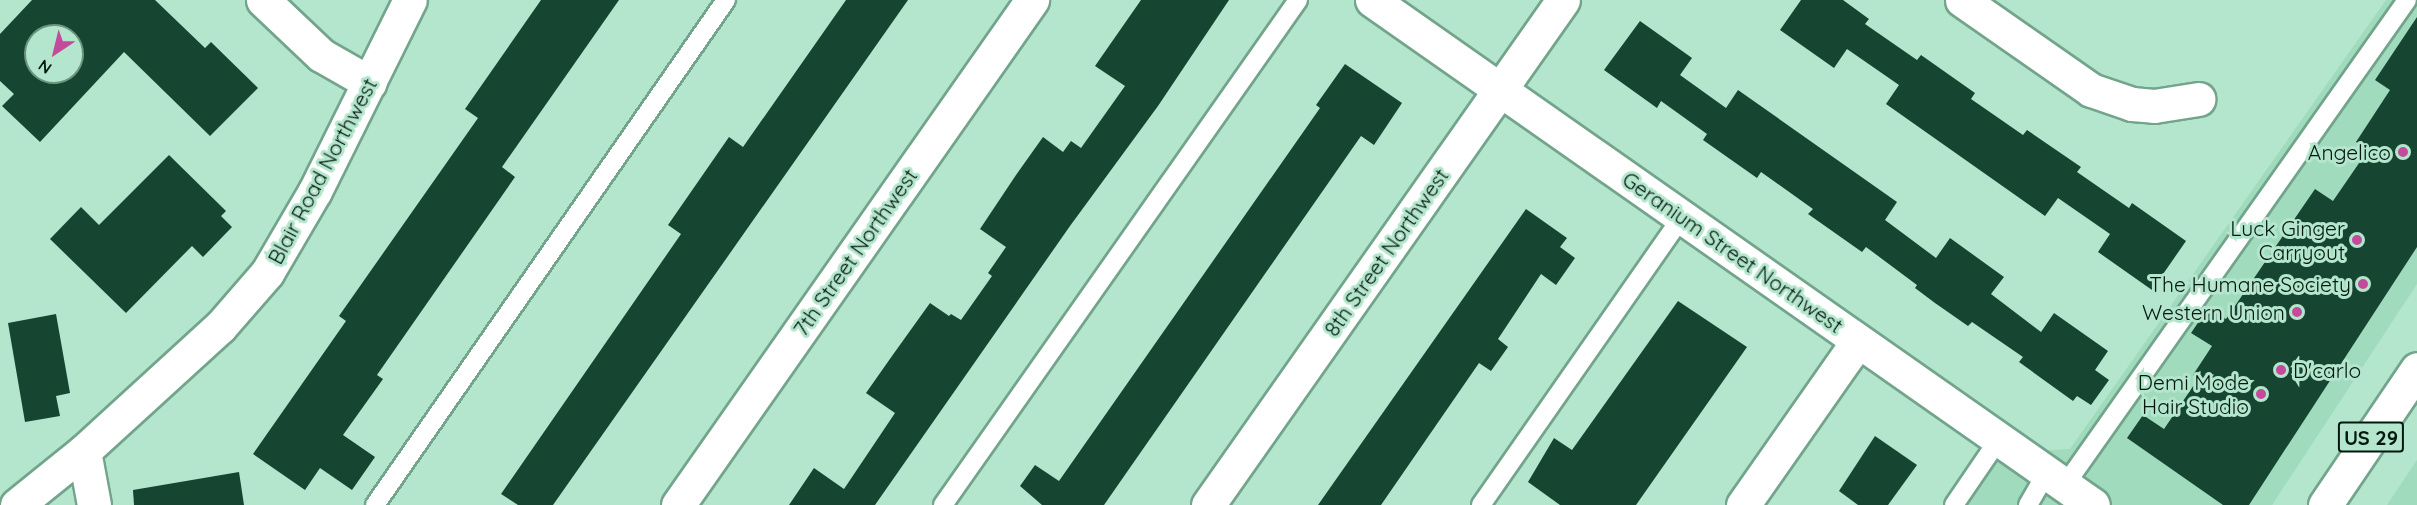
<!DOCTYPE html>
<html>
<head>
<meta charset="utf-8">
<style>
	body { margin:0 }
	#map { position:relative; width:2417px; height:505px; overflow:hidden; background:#b3e6cc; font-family:Quicksand,sans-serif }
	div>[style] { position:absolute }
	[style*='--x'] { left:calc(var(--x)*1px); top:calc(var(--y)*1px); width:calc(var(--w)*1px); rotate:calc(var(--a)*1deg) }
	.built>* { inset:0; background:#a0dbbd }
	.building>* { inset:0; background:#164532 }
	.roads { filter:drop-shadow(2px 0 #73a48c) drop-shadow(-2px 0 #73a48c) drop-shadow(0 2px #73a48c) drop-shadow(0 -2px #73a48c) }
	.lane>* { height:18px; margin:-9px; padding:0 9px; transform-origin:9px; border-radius:9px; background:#fff }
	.street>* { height:33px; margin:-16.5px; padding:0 16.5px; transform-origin:16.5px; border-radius:16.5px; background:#fff }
	.secondary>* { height:33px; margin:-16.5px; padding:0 16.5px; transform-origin:16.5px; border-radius:16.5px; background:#fff }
	.highway>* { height:33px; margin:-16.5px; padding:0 16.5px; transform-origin:16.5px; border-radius:16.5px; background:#fff }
	.dots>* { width:16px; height:16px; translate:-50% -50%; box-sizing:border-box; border:3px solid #b3e6cc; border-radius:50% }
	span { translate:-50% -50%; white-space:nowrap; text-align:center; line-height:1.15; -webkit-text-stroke:6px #b3e6cc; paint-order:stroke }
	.shield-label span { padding:2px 4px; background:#b3e6cc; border:2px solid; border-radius:4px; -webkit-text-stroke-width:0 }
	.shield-label { font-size:20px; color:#05180f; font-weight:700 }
	.poi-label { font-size:21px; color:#05180f }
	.right { translate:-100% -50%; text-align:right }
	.left { translate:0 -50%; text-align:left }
	.street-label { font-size:21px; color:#05180f }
	.north { position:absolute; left:24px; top:24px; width:60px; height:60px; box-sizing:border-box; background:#b3e6cc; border:2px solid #6d9480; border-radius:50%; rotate:215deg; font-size:16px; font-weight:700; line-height:24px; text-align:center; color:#05180f }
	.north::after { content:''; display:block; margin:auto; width:21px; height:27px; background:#c44a9c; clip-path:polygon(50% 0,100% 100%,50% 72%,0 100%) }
</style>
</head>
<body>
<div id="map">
	<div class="built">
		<i style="clip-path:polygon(2386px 0,2417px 0,2417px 284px,2272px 505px,1943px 505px,1976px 454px,2070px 449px)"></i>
		<i style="clip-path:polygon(2417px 460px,2417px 505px,2387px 505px)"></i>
	</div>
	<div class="building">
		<i style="clip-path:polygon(evenodd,32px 0,155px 0,205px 48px,211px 42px,258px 88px,210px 136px,124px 52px,40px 142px,2px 106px,14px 94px,0 81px,0 34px,32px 0,36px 36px,72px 36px,72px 72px,36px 72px,36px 36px)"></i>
		<i style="clip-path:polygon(541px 0,619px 0,502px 167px,515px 177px,377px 375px,383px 379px,343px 435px,375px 457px,352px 490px,320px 468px,305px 490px,253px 454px,346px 321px,339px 316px,478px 118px,465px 109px)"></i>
		<i style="clip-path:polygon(846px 0,908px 0,553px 505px,518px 505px,501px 494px,681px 234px,668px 225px,729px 137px,743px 147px)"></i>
		<i style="clip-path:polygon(1141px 0,1229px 0,1158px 106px,1070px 226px,875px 505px,789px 505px,814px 468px,844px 489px,895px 413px,866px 393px,892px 356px,930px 303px,949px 316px,951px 314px,961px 320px,992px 276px,988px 273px,1006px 247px,980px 229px,1016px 175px,1043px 137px,1063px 152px,1071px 141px,1081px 148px,1125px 86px,1095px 66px)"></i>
		<i style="clip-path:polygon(1801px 0,1843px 0,1869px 19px,1865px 24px,1917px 60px,1921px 55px,1975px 93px,1971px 99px,2023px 135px,2027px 130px,2081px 167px,2077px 172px,2129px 208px,2132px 203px,2186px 241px,2152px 290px,2098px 252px,2110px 234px,2058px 198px,2045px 216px,1886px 104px,1899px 85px,1847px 49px,1834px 68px,1780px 30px)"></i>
		<i style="clip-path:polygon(2417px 17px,2417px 247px,2249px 505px,2223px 505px,2127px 438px,2143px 415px,2164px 429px,2198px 379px,2193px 375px,2212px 346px,2191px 333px,2208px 308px,2226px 319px,2315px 189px,2333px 201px,2368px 150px,2356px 142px,2390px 90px,2375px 80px)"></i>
		<i style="clip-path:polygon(1640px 21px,1692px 58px,1680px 75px,1726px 108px,1738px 90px,1897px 202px,1885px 220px,1936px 258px,1950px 238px,2004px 277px,1991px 294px,2041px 332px,2054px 313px,2108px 351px,2095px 370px,2109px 380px,2091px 405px,2077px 396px,2073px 401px,2019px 362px,2023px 357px,1972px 322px,1968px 326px,1935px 303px,1915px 288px,1917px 285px,1866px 247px,1862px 252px,1808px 214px,1813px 209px,1761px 172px,1757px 178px,1703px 140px,1707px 134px,1661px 101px,1657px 108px,1604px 70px)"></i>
		<i style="clip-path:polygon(1345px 64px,1402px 103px,1374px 145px,1361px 136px,1104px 505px,1042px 505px,1020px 486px,1035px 465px,1059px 481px,1320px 108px,1316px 105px)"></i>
		<i style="clip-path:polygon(169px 155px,226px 211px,221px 216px,232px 227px,203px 257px,192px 246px,126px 313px,50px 239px,81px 207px,99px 225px)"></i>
		<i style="clip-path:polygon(1526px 209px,1567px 238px,1560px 247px,1575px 258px,1556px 285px,1541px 274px,1498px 339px,1508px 347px,1491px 371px,1479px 363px,1381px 505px,1318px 505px)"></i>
		<i style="clip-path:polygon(1678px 301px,1747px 347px,1636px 505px,1560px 505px,1528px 482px,1554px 438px,1572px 450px)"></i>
		<i style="clip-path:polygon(56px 314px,70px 393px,56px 396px,60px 416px,25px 422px,8px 323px)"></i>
		<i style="clip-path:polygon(1875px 436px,1917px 465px,1888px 505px,1858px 505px,1839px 491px)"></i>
		<i style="clip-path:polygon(239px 472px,244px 505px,134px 505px,133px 490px)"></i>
	</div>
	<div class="roads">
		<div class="lane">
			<i style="--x:2065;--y:485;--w:593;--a:-54.81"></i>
			<i style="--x:375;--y:505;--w:615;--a:-55.2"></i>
			<i style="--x:943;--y:505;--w:617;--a:-54.89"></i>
			<i style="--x:1481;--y:505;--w:351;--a:-55.1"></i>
			<i style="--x:1954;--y:505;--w:80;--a:-55.7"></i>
			<i style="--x:2028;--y:505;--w:38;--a:-60"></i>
		</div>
		<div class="street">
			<i style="--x:263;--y:0;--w:80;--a:43.5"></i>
			<i style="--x:321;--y:55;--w:56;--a:29.7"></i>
			<i style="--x:1962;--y:0;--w:157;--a:34.9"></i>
			<i style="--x:2091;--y:90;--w:43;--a:18.9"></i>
			<i style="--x:2132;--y:104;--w:22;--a:5"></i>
			<i style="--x:2154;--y:106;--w:45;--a:-9"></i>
			<i style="--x:678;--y:505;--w:617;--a:-54.97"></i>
			<i style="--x:1208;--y:505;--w:617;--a:-54.89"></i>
			<i style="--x:1743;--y:505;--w:200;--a:-55"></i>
		</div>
		<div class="secondary">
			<i style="--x:1372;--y:0;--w:880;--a:35.01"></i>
			<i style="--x:84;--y:451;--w:55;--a:79.5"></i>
			<i style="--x:17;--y:505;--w:86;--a:-38.9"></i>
			<i style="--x:84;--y:451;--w:184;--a:-42.4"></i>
			<i style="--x:220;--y:327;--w:72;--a:-49"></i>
			<i style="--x:267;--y:273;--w:95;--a:-59.7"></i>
			<i style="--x:315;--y:191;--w:213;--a:-63.6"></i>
		</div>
		<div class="highway">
			<i style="--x:2325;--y:505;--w:164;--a:-55.9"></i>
		</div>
	</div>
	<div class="dots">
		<i style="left:2403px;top:152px;background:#c44a9c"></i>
		<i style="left:2357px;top:240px;background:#c44a9c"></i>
		<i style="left:2363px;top:284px;background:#c44a9c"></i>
		<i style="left:2297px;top:312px;background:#c44a9c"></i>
		<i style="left:2281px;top:370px;background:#c44a9c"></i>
		<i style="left:2261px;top:394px;background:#c44a9c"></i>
	</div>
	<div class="shield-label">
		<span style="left:2371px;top:437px">US 29</span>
	</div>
	<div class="poi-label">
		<span class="right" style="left:2391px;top:152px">Angelico</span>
		<span class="right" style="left:2345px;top:240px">Luck Ginger<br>Carryout</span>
		<span class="right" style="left:2351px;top:284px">The Humane Society</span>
		<span class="right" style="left:2285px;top:312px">Western Union</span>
		<span class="left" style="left:2293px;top:370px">D'carlo</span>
		<span class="right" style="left:2249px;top:394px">Demi Mode<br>Hair Studio</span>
	</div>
	<div class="street-label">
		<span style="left:322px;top:171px;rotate:-62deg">Blair Road Northwest</span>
		<span style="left:855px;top:252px;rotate:-55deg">7th Street Northwest</span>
		<span style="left:1386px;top:252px;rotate:-55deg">8th Street Northwest</span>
		<span style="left:1733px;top:252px;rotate:35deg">Geranium Street Northwest</span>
	</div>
	<div class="north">N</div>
</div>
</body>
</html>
